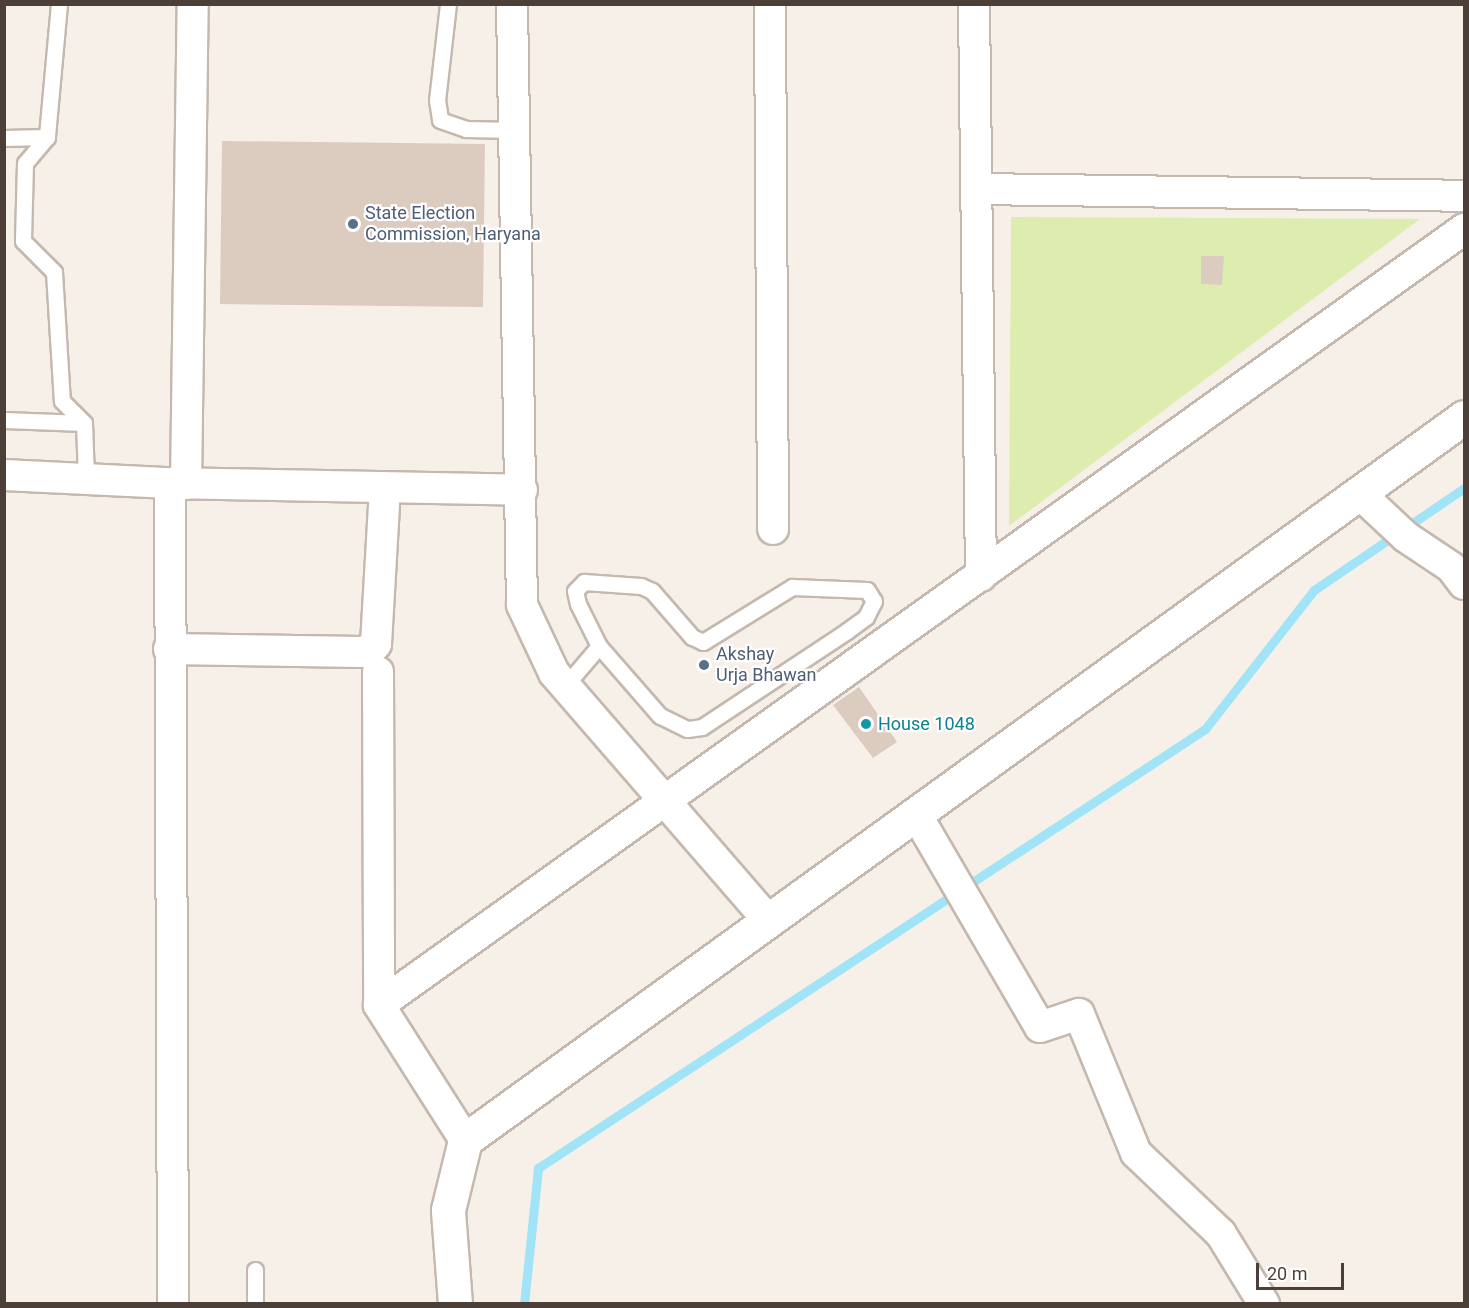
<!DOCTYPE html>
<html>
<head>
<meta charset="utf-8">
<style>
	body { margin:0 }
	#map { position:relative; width:1469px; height:1308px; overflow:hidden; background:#f6f0e9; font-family:Roboto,sans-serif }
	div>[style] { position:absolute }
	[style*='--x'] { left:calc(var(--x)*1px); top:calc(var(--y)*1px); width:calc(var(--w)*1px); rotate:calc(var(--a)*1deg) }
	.green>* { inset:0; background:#ddedaf }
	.stream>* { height:9px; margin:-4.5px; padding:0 4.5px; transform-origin:4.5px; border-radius:4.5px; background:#a1e4f7 }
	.building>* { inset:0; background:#dcccc0 }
	.roads { filter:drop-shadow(2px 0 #c5b8ae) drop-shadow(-2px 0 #c5b8ae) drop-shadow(0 2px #c5b8ae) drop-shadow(0 -2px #c5b8ae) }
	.service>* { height:15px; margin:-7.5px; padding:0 7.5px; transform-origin:7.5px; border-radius:7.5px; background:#fff }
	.minor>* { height:30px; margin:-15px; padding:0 15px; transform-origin:15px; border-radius:15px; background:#fff }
	.tertiary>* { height:33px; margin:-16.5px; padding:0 16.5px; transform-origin:16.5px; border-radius:16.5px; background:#fff }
	.dots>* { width:16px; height:16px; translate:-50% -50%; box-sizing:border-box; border:3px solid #fff; border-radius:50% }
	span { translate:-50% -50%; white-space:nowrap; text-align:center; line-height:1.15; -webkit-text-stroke:4.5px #fff; paint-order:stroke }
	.service-label { font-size:18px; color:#4e5e75 }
	.left { translate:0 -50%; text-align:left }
	.culture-label { font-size:18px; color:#0d838f }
	.frame { position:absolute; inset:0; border:6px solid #4b3f37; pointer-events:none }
	.scale { position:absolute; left:1256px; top:1263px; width:88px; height:27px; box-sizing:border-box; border:3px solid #4b3f37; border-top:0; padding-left:8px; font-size:18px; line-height:21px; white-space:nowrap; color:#4b3f37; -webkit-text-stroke:4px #fff; paint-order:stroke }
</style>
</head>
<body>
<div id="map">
	<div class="green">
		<i style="clip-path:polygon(1011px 217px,1420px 219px,1009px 526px)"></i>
	</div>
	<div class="stream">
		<i style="--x:524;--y:1304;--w:137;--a:-84.1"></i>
		<i style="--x:538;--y:1168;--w:799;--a:-33.35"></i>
		<i style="--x:1205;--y:729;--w:177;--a:-51.9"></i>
		<i style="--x:1314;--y:590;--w:181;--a:-34.2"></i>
	</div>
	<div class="building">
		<i style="clip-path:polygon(222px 141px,485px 144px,483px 307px,220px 304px)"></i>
		<i style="clip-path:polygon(1201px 256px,1224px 256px,1222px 285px,1201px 284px)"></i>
		<i style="clip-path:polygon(859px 687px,897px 742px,873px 758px,833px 705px)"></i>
	</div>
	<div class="roads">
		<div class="service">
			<i style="--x:59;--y:4;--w:134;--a:95.2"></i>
			<i style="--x:47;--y:137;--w:34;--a:130"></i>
			<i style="--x:25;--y:163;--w:78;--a:91.5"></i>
			<i style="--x:23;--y:241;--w:44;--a:45"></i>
			<i style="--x:54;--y:272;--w:129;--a:86.5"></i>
			<i style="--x:62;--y:401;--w:31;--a:45"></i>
			<i style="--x:84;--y:423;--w:54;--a:87.9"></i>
			<i style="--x:448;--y:4;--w:97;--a:96.5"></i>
			<i style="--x:437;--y:100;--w:20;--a:81"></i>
			<i style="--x:440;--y:120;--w:28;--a:19"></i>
			<i style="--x:466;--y:129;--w:48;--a:1.2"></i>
			<i style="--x:4;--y:138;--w:43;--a:-1.3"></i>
			<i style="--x:4;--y:420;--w:80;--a:2.1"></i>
			<i style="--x:584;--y:582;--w:57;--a:4"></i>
			<i style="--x:641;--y:586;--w:12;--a:24"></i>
			<i style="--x:652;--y:591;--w:61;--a:49"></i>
			<i style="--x:692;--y:637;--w:12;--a:24"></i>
			<i style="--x:703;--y:642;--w:105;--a:-31.7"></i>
			<i style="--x:792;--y:587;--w:75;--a:2.3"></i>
			<i style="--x:867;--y:590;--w:13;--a:58"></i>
			<i style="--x:874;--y:601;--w:18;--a:117"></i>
			<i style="--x:866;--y:617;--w:24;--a:144"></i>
			<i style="--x:847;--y:631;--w:174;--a:146.5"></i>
			<i style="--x:702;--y:727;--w:15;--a:172"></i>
			<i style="--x:687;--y:729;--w:30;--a:-154"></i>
			<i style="--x:660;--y:716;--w:93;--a:-131.1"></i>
			<i style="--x:599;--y:646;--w:47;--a:-116.6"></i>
			<i style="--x:578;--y:604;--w:13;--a:-103"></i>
			<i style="--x:575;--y:591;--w:13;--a:-45"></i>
			<i style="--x:565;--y:686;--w:52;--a:-49.6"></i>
			<i style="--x:255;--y:1270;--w:34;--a:90"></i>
		</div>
		<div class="minor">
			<i style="--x:512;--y:4;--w:601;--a:89.05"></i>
			<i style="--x:522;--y:605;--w:75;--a:64.8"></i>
			<i style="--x:554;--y:673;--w:328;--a:49.1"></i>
			<i style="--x:770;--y:4;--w:525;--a:89.67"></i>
			<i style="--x:974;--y:4;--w:572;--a:89.3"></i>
			<i style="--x:976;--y:189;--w:488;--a:0.8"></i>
			<i style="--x:4;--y:475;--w:166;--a:2.8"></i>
			<i style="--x:186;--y:484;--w:480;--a:-89.2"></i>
			<i style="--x:1359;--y:493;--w:64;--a:43.1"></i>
			<i style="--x:1406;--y:537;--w:54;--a:33.7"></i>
			<i style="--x:1451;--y:567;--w:21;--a:53"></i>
			<i style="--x:169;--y:649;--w:192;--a:0.9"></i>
			<i style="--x:361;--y:652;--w:10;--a:-17"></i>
			<i style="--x:371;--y:649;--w:7;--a:-45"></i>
			<i style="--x:376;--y:644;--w:156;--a:-86.7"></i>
			<i style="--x:378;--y:672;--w:333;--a:89.8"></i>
			<i style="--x:916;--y:814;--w:246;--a:59.8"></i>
			<i style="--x:1040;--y:1027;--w:41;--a:-18.4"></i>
			<i style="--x:1079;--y:1014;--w:150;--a:67.7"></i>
			<i style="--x:1136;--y:1153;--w:117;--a:43.6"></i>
			<i style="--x:1221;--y:1234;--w:82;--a:58.4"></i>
			<i style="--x:465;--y:1140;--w:160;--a:-122.5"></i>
			<i style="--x:379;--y:1005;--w:1334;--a:-35.57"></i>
			<i style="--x:173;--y:1304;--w:821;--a:-90.21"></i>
			<i style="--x:170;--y:483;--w:352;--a:1.1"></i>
		</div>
		<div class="tertiary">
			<i style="--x:455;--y:1304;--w:94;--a:-94.3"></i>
			<i style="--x:448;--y:1210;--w:72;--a:-76.3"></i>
			<i style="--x:465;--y:1140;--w:1233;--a:-35.89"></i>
		</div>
	</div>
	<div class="dots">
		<i style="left:353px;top:224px;background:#5c6f8a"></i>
		<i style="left:704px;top:665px;background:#5c6f8a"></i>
		<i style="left:866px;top:724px;background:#0f9aa8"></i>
	</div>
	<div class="service-label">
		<span class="left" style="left:365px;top:224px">State Election<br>Commission, Haryana</span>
		<span class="left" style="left:716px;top:665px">Akshay<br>Urja Bhawan</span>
	</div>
	<div class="culture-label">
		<span class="left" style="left:878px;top:724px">House 1048</span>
	</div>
	<div class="frame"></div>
	<div class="scale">20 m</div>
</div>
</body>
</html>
